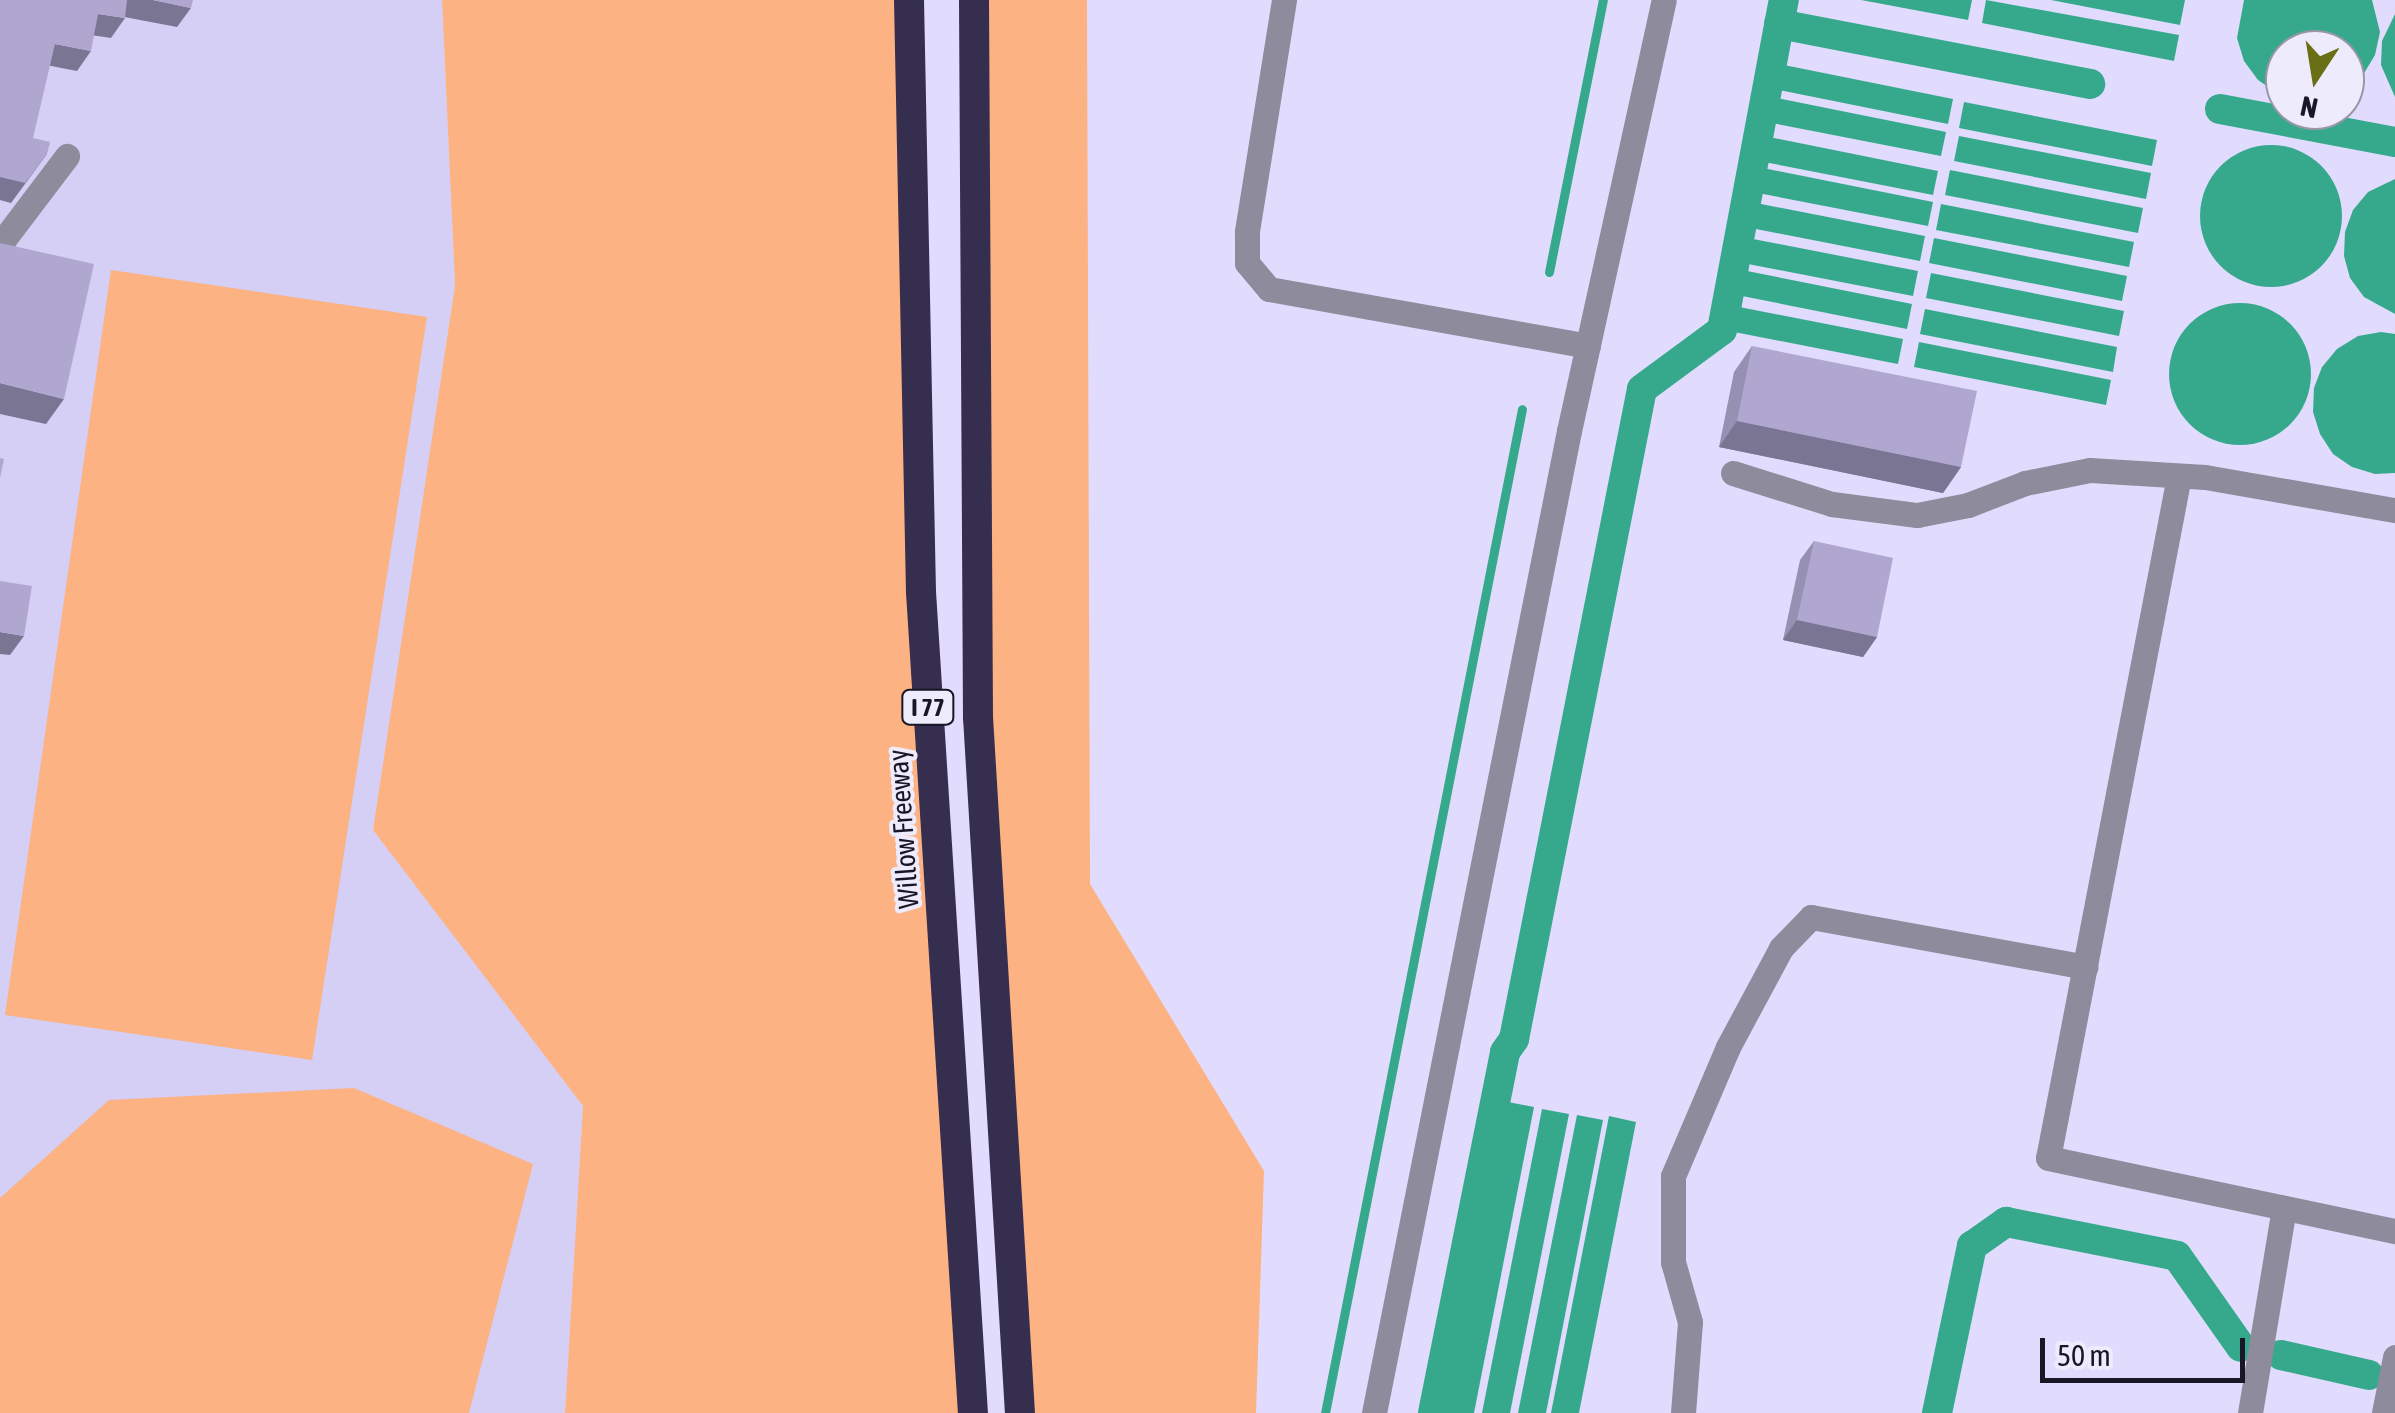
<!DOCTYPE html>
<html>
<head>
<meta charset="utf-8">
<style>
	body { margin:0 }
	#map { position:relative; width:2395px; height:1413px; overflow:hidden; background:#e1dcfd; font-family:"Asap Condensed",sans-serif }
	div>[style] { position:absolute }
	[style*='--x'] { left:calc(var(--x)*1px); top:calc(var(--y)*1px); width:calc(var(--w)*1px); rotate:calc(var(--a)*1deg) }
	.built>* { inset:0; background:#d5cef5 }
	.green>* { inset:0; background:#fcb282 }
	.water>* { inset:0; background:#36a98d }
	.round { border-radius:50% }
	.stream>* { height:9px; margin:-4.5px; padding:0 4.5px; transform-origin:4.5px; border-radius:4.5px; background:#36a98d }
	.canal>* { height:30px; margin:-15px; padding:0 15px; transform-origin:15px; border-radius:15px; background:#36a98d }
	.minor>* { height:25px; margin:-12.5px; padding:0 12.5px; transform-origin:12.5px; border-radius:12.5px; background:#8e8b9d }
	.highway>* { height:30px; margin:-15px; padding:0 15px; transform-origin:15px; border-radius:15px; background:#352e4f }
	.wall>* { inset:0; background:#9690b3 }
	.shaded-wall>* { inset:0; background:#7a7592 }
	.building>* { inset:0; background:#afa7d0 }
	span { translate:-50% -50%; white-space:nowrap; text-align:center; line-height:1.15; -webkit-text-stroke:8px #eeebfc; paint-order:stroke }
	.shield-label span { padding:2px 8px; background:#eeebfc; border:2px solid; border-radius:8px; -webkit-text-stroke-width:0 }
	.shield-label { font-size:25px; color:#191625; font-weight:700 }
	.street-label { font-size:28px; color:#191625 }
	.north { position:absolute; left:2265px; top:30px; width:100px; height:100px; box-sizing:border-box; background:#eeebfc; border:2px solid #9996a6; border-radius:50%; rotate:192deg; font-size:28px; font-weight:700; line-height:40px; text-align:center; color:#191625 }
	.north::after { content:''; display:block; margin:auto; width:35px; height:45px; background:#6a6f15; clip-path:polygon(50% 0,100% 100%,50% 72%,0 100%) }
	.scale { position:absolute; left:2040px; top:1338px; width:205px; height:45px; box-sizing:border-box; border:5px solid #191625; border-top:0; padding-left:12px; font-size:30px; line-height:35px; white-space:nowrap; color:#191625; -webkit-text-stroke:8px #eeebfc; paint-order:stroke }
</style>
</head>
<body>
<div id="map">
	<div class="built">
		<i style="clip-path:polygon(0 0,442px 0,455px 285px,373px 830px,583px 1106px,565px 1413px,0 1413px)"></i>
	</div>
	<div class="green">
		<i style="clip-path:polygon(442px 0,909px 0,973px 1413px,565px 1413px,583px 1106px,373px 830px,455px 285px)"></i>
		<i style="clip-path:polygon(974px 0,1087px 0,1090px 884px,1264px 1171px,1256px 1413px,1020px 1413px,978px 717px)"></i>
		<i style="clip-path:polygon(111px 270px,427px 317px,312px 1060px,5px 1015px)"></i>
		<i style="clip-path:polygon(354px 1088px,533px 1164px,469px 1413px,0 1413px,0 1198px,109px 1100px)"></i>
	</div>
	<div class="water">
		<i style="clip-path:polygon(1861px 0,1972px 0,1968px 20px)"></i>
		<i style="clip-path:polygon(1986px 0,2179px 35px,2174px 61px,1982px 23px)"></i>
		<i style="clip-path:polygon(2051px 0,2185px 0,2180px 25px)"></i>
		<i style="clip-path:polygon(2244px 0,2372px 0,2380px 32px,2375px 55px,2363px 75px,2345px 91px,2345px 50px,2285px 50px,2285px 96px,2277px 93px,2258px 80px,2244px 61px,2237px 38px)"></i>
		<i style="clip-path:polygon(2395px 14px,2395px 97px,2381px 65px,2382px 41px)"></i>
		<i style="clip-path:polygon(1784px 65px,1953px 99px,1948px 124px,1779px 90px)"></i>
		<i style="clip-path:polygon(1777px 98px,1946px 132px,1941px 156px,1772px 123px)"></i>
		<i style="clip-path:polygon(1964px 102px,2157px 140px,2152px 166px,1959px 128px)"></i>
		<i style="clip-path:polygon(1959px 136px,2151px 173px,2146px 199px,1954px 161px)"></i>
		<i style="clip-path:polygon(1769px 137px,1938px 171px,1933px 195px,1764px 162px)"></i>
		<i class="round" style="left:2200px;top:145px;width:142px;height:142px"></i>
		<i style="clip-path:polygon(1763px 168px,1933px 202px,1928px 226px,1758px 193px)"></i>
		<i style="clip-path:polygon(1950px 170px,2143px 208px,2138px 233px,1945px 195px)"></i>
		<i style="clip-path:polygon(2395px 179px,2395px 314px,2364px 297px,2350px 278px,2344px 256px,2345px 232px,2353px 210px,2368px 192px)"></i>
		<i style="clip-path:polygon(1756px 203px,1925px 236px,1920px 261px,1751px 228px)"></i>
		<i style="clip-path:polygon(1941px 204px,2134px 242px,2129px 267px,1936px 230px)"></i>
		<i style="clip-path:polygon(1748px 238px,1918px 271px,1913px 296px,1743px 263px)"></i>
		<i style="clip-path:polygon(1934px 238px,2127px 276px,2122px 301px,1929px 263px)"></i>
		<i style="clip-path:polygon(1742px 270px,1912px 304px,1907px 329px,1737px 295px)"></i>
		<i style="clip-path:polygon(1931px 273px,2124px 311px,2119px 336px,1926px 298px)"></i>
		<i class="round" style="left:2169px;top:303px;width:142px;height:142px"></i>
		<i style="clip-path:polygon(1734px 306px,1903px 339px,1898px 364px,1729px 331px)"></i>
		<i style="clip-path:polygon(1925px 309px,2117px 347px,2113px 372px,1920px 334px)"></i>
		<i style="clip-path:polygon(2381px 332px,2395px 334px,2395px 473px,2375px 474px,2352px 467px,2333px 454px,2320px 434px,2313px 412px,2314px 388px,2322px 367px,2337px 349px,2358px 336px)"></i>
		<i style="clip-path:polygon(1919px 342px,2111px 380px,2106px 405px,1914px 367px)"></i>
		<i style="clip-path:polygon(1508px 1102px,1534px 1107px,1474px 1413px,1447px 1413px)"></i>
		<i style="clip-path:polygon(1542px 1109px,1569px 1114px,1510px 1413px,1482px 1413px)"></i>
		<i style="clip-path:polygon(1577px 1115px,1603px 1120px,1546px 1413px,1518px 1413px)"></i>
		<i style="clip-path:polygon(1609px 1116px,1636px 1122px,1579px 1413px,1551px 1413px)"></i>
	</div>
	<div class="stream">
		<i style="--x:1549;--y:272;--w:277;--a:-78.8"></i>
		<i style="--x:1325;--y:1413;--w:1023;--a:-78.9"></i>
	</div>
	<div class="canal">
		<i style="--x:1779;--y:24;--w:317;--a:10.9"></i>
		<i style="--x:2220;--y:109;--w:178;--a:10.7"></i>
		<i style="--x:2281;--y:1355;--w:90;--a:12.8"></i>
		<i style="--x:1433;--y:1413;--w:368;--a:-78.7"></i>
		<i style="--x:1505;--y:1052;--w:16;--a:-55"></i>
		<i style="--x:1514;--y:1039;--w:662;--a:-78.86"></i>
		<i style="--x:1642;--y:389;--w:99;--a:-36.4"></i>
		<i style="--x:1722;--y:330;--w:336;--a:-79.4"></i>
		<i style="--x:1937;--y:1413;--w:171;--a:-78.2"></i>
		<i style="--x:1972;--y:1246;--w:42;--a:-35.2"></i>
		<i style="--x:2006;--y:1222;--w:174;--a:11.2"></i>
		<i style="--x:2177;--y:1256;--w:111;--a:54.9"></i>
	</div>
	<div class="minor">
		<i style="--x:1284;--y:0;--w:235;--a:99.1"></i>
		<i style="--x:1247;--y:232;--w:31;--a:90"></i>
		<i style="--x:1247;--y:263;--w:34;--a:50"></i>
		<i style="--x:1269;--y:289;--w:324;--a:10.1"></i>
		<i style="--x:0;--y:237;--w:5;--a:11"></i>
		<i style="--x:5;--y:238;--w:103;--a:-52.9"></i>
		<i style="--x:1733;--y:473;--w:104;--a:17.4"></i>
		<i style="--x:1832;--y:504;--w:86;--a:7.4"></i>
		<i style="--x:1917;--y:515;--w:52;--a:-11.1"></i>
		<i style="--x:1968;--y:505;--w:61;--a:-21.1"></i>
		<i style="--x:2025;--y:483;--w:66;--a:-11.3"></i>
		<i style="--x:2090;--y:470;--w:115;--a:3.5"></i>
		<i style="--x:2205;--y:477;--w:193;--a:9.9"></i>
		<i style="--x:2179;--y:476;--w:694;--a:100.87"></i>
		<i style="--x:2048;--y:1158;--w:355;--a:11.9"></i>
		<i style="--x:1374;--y:1413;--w:1001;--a:-78.77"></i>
		<i style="--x:1569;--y:431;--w:441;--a:-77.6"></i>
		<i style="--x:1683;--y:1413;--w:91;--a:-85.6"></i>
		<i style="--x:1690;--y:1322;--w:62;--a:-105.8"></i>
		<i style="--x:1673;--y:1262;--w:86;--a:-90"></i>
		<i style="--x:1673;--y:1176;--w:140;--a:-66.9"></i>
		<i style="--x:1728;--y:1047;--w:112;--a:-61.8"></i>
		<i style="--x:1781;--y:948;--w:43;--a:-45.9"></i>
		<i style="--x:1811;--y:917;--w:279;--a:10.3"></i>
		<i style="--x:2250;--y:1413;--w:208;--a:-80.6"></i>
		<i style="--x:2384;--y:1413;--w:57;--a:-78.9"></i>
	</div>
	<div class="highway">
		<i style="--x:909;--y:0;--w:592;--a:88.84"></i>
		<i style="--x:921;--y:592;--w:823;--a:86.38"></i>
		<i style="--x:974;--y:0;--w:717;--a:89.68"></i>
		<i style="--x:978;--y:717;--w:697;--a:86.55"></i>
	</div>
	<div class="wall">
		<i style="clip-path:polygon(1752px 346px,1961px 467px,1943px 493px,1719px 447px,1734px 372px)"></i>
		<i style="clip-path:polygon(1814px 541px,1877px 637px,1863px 657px,1783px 640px,1800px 560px)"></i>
	</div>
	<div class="shaded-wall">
		<i style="clip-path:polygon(124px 0,153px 0,191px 8px,177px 27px,114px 15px)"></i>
		<i style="clip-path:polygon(98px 14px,125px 18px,111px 38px,84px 34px)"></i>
		<i style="clip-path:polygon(55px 44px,91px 51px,77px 71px,41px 64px)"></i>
		<i style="clip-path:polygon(47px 154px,11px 203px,0 200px,0 177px)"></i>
		<i style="clip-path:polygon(0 383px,64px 399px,46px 424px,0 414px)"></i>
		<i style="clip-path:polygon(1737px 421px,1961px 467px,1943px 493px,1719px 447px)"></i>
		<i style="clip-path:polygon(1797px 620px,1877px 637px,1863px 657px,1783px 640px)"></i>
		<i style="clip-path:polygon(0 632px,24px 636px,10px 655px,0 654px)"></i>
	</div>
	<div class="building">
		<i style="clip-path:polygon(0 0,127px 0,125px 18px,98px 14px,91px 51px,55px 44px,33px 138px,50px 142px,47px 154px,25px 183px,0 177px)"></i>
		<i style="clip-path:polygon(153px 0,193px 0,191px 8px)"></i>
		<i style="clip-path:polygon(0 243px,94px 264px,64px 399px,0 383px)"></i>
		<i style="clip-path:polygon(1752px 346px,1977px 391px,1961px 467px,1737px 421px)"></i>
		<i style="clip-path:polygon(0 458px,4px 459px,0 478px)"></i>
		<i style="clip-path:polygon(1814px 541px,1893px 558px,1877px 637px,1797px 620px)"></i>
		<i style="clip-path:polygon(0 581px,32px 586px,24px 636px,0 632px)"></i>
	</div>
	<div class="shield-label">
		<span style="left:928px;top:707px">I 77</span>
	</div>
	<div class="street-label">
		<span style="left:903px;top:829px;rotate:-94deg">Willow Freeway</span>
	</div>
	<div class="north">N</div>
	<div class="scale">50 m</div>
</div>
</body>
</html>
